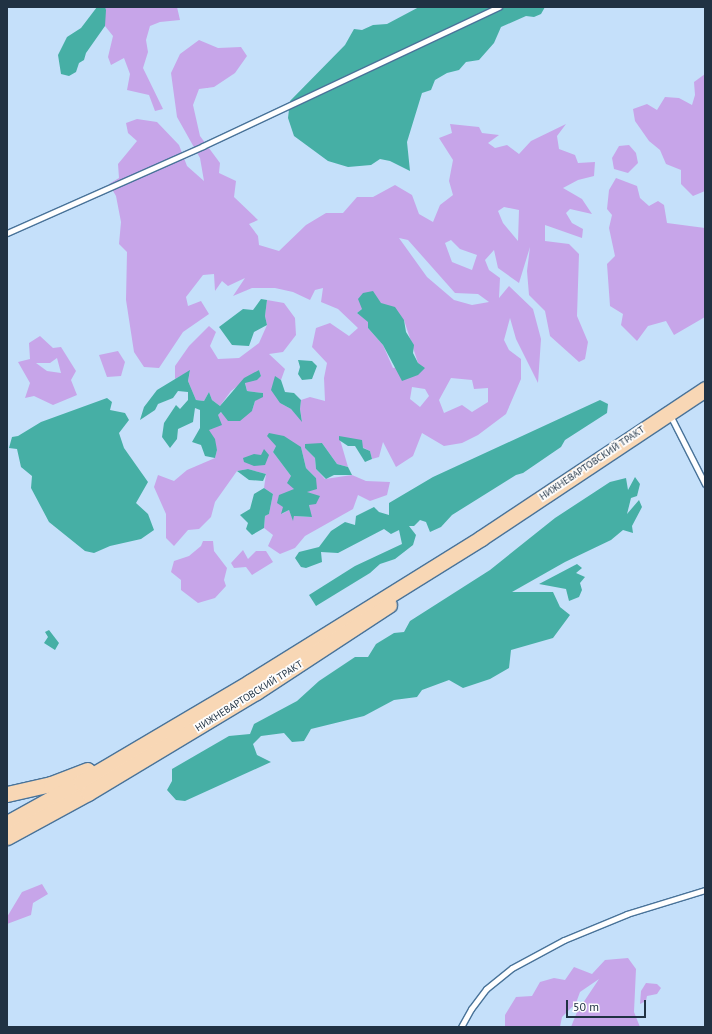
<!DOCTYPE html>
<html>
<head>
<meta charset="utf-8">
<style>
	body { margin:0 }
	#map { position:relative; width:712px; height:1034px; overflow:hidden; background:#c5e0fa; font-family:"PT Sans",sans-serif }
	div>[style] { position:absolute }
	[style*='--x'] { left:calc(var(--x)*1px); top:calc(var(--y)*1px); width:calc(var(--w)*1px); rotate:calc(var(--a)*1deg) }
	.green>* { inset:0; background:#c7a5e9 }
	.water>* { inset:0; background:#46afa5 }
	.roads { filter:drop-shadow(1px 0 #497399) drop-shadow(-1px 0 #497399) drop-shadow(0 1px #497399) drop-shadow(0 -1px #497399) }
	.lane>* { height:5px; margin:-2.5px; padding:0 2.5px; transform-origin:2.5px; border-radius:2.5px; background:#fff }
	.primary>* { height:15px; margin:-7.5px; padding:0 7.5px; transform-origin:7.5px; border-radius:7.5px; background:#f8d7b5 }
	span { translate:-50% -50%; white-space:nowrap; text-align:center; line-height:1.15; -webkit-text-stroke:3.5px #fdfdfd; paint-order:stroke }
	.street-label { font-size:10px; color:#203243 }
	.frame { position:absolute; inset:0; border:8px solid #203243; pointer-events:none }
	.scale { position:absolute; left:566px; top:1000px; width:80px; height:18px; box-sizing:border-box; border:2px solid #203243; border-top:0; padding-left:5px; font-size:12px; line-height:14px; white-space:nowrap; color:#203243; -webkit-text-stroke:3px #fdfdfd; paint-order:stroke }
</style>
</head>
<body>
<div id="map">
	<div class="green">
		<i style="clip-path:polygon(105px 7px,177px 7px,180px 20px,160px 22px,150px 26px,146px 40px,148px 52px,143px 68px,163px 109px,155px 111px,149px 95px,127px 90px,130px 74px,124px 58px,111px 65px,108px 57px,113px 36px,105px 26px)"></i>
		<i style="clip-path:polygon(evenodd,199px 40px,218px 48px,241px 47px,247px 56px,235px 73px,214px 87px,199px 89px,193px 105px,200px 136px,220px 163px,219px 173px,236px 181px,234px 197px,258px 220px,249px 224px,258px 236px,259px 245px,279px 251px,306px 225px,326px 213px,343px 213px,357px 197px,373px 197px,395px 185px,412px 195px,419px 214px,433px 222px,440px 205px,453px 195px,449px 181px,453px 160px,439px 138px,452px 133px,450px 124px,479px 127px,482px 133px,499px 135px,488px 143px,495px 148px,507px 145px,519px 154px,531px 141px,566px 124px,557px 136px,559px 149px,575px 155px,578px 163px,595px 162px,594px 176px,578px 180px,563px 188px,582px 199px,592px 214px,570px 209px,566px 213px,572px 223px,583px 229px,582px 238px,545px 225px,545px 241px,569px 244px,579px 254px,577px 316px,588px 342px,585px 359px,579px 362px,550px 336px,545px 311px,529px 295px,527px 271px,530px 247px,519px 283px,498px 268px,494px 250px,485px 260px,489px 270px,500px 278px,499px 298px,509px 286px,533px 309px,541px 339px,538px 383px,516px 339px,510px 318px,504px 340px,509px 350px,521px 359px,521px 379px,506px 414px,478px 435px,462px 443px,444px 446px,422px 433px,413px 456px,396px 467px,383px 442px,379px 457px,372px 459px,370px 451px,339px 436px,348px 467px,337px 464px,322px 443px,305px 448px,315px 458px,316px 469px,325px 479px,352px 475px,366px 481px,390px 482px,387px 495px,370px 501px,358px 495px,353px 509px,305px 536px,295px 548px,280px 554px,268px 546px,273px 535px,264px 528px,265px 516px,269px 514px,273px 494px,264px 488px,266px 474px,248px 469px,237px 471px,215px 502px,211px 517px,199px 529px,188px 530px,174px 546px,166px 538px,166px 514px,154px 487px,158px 475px,174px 481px,187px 470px,215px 458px,217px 450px,208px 430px,218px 415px,222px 412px,252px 411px,255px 401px,263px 393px,247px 391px,245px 382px,261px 376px,259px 370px,231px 391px,220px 406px,212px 400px,209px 392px,204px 401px,196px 400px,188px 381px,190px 371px,175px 379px,175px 366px,189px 346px,209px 326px,216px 332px,210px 346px,218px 359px,239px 358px,259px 343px,267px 325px,265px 316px,267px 300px,284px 303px,295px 318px,296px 335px,283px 352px,269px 354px,285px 369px,281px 380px,275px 377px,280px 403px,291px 409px,302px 421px,300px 409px,301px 400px,310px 397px,325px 401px,324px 378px,327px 363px,312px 347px,316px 328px,330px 323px,349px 336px,358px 328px,338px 309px,321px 302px,323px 288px,315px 290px,310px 300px,293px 292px,275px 288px,252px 288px,233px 296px,245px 278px,228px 286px,222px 281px,215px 291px,214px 274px,203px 275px,186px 297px,188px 306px,201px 301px,209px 314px,183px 332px,159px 368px,144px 367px,134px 352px,126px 300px,127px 252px,119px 244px,121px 222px,116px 196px,109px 184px,119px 178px,118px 164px,137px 141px,128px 133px,126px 123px,137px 119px,157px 122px,179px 145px,187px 166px,204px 181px,200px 158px,177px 117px,171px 73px,180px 54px,199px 40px,504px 207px,519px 210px,518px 241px,503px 223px,498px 211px,504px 207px,199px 40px,399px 238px,408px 240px,455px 293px,478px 294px,489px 302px,472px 305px,454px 300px,427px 277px,399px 238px,199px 40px,451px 240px,460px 249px,477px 255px,472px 270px,452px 262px,445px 243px,451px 240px,199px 40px,362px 309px,404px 320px,418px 363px,393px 368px,383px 345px,368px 328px,369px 322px,357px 313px,362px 309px,199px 40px,451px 378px,472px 380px,474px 389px,488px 388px,488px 402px,472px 412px,462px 405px,444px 413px,439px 400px,451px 378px,199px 40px,412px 387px,425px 389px,429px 396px,420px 407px,410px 399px,412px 387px,199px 40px,276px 446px,301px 447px,306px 468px,316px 478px,307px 492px,311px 517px,294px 516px,293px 520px,289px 510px,282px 514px,294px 489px,291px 476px,273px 452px,276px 446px)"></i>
		<i style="clip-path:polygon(705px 74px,705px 191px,693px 196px,681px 184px,681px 170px,666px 164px,660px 150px,649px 141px,635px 121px,633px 109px,647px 104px,657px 110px,665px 97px,679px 98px,692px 105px,695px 95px,694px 82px)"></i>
		<i style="clip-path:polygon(629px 145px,636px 153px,638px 163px,628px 173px,614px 169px,612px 158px,619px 146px)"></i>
		<i style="clip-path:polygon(616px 178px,637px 186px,640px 198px,649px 206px,658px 201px,664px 205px,667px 223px,705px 228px,705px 317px,674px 335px,666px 321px,648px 326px,637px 341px,621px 325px,623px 314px,610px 306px,607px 264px,615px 256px,609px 228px,612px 215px,607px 209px,609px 190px)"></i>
		<i style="clip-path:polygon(evenodd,40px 336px,53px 348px,61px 347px,76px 371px,71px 380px,77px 395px,53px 405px,34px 396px,25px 398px,30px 383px,18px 362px,30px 359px,29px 343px,40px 336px,57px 358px,61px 373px,47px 371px,36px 363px,50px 363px,57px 358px)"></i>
		<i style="clip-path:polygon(118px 351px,125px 362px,121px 376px,107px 377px,99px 355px)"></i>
		<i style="clip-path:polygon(203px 541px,213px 541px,214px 551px,227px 568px,224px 580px,226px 586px,215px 598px,198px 603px,181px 590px,181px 580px,171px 572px,174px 561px,189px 556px,201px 546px)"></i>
		<i style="clip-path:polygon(243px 550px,248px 559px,256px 551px,266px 551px,273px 562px,252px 575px,246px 567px,234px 568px,231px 563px)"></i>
		<i style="clip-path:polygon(42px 884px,48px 894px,33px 903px,31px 915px,7px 924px,7px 917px,22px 892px)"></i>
		<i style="clip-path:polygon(628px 958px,636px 969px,634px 1012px,640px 1027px,571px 1027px,577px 1012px,599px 979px,580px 992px,576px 1003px,562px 1017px,560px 1027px,505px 1027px,505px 1015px,516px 997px,532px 996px,540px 982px,554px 978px,565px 980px,574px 967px,592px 974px,605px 960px)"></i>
		<i style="clip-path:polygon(646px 983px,657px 984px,661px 988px,657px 994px,647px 996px,646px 1001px,640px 1004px,641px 991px)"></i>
	</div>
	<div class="water">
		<i style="clip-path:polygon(97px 7px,105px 7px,106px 10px,105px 26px,86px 53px,84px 60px,79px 63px,76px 72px,69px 76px,61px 74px,58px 55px,67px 37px,81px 28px)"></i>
		<i style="clip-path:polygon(419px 7px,545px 7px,541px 14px,534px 17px,526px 16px,501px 27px,494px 43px,479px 60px,466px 62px,459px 70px,447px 73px,435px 80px,431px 90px,422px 93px,407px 142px,410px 171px,390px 161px,380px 159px,371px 165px,348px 167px,328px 161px,294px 136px,288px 118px,290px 101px,345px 45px,354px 29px,362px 30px,373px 25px,387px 24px)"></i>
		<i style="clip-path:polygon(373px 291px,381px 303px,395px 307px,404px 320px,406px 332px,414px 345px,413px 353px,418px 363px,425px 368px,418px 375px,402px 381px,383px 345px,368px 328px,368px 322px,357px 313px,362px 309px,358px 299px,363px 293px)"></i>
		<i style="clip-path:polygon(261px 299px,267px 300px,265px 316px,267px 325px,254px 332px,249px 346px,232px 345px,219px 327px,243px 309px,253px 310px)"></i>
		<i style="clip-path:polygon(298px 360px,312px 361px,317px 366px,312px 379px,302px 380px,298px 374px,300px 367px)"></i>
		<i style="clip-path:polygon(190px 370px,188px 381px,196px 400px,204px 401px,209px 392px,212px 400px,220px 406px,244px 378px,259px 370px,261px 376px,257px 380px,245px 383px,247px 391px,263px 393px,263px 397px,255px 401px,252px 411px,240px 421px,228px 421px,221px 412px,218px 415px,222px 425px,209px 430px,215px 439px,217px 450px,215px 458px,205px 456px,201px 445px,192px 442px,200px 428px,200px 410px,195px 408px,193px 422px,178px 429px,177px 439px,170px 448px,162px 437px,164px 423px,176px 405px,180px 409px,188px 400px,188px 392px,178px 391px,173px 398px,158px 404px,155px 410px,140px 420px,144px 407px,157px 390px)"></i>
		<i style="clip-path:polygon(275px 376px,281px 380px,285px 392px,294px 393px,301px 400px,300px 409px,302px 422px,291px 409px,280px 403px,271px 390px)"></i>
		<i style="clip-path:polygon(107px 398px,112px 402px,110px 410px,125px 413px,129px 420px,119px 433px,124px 448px,148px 482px,136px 503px,148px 514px,154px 530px,141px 539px,110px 546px,94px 553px,85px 551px,49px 522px,31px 488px,32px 476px,21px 467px,17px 449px,9px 448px,12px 437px,18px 436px,41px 422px)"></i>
		<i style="clip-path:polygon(600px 400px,608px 404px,607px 413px,565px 440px,561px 447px,523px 473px,516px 475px,452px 515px,441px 527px,430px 532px,426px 522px,420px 520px,414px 526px,409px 526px,416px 535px,413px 545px,395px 559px,380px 564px,370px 573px,316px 606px,309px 595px,355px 566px,402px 544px,399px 530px,391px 534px,384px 529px,338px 553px,321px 552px,322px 562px,306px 568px,301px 567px,295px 558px,299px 552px,319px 547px,331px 531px,345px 522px,355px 525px,356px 516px,374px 507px,379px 512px,389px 515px,389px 503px,433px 477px)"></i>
		<i style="clip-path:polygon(269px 433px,284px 436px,301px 447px,306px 468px,316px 478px,317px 489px,307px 492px,320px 496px,316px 504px,309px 505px,312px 517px,294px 516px,293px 521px,289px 510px,281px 514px,283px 507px,277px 503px,279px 495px,294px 489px,287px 483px,291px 476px,273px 452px,276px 446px,267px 436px)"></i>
		<i style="clip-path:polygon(339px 436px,362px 440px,363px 448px,370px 451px,372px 459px,365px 462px,355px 446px,348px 446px,339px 440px)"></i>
		<i style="clip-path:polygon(322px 443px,337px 464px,348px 467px,352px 475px,334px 475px,326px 479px,316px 469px,315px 458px,305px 448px,305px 444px)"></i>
		<i style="clip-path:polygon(264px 449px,269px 455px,265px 465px,254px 466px,244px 462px,243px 458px,254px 454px,261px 455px)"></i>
		<i style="clip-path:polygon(248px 469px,266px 474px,263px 481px,249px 480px,237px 471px)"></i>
		<i style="clip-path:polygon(635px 477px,640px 484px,637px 496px,631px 498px,627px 514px,639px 500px,642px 507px,632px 526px,633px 533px,623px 530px,611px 540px,565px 562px,512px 592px,553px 592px,560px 607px,570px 615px,553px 638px,511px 650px,509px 668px,490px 679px,463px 688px,449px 680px,422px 690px,417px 697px,394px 700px,364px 716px,311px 729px,304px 741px,292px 742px,284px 733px,261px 736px,253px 744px,257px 755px,271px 762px,185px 801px,176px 800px,167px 790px,172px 781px,172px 769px,229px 736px,250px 734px,254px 724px,297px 701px,319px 681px,355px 657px,368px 657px,376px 644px,394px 633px,404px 632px,410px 621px,490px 570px,555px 518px,610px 482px,626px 478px,628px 490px)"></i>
		<i style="clip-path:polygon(264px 488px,273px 494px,269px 514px,265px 516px,264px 528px,252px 535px,246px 529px,248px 523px,240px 515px,250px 509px,254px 494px)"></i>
		<i style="clip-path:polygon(577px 564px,582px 568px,576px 573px,585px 577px,580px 583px,582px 590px,579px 597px,569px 601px,566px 589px,539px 584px)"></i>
		<i style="clip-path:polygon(49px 630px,59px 643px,55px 650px,44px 643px,48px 637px,45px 632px)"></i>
	</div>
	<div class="roads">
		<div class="lane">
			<i style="--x:7;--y:233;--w:214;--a:-23.9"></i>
			<i style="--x:203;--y:146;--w:327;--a:-25.2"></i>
			<i style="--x:670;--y:415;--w:77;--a:63.1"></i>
			<i style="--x:461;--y:1027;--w:21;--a:-61"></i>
			<i style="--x:471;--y:1009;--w:25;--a:-53"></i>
			<i style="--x:486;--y:989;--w:33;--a:-39"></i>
			<i style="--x:512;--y:968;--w:59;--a:-28.3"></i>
			<i style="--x:564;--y:940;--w:68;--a:-22.4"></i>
			<i style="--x:627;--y:914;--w:82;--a:-17.1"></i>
		</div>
		<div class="primary">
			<i style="--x:7;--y:794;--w:45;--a:-12.8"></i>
			<i style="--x:51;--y:784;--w:39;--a:-21"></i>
			<i style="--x:7;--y:823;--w:85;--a:-29"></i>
			<i style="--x:81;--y:782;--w:196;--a:-30.6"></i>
			<i style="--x:250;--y:682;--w:272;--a:-31.9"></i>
			<i style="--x:481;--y:538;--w:269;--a:-33.6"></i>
			<i style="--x:7;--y:837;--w:92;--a:-28.5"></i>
			<i style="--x:88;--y:793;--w:196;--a:-31"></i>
			<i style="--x:256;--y:692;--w:159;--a:-33.2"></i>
		</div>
	</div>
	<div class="street-label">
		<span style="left:592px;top:463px;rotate:-34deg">НИЖНЕВАРТОВСКИЙ ТРАКТ</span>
		<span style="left:249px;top:696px;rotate:-32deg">НИЖНЕВАРТОВСКИЙ ТРАКТ</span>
	</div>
	<div class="frame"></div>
	<div class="scale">50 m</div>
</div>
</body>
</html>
